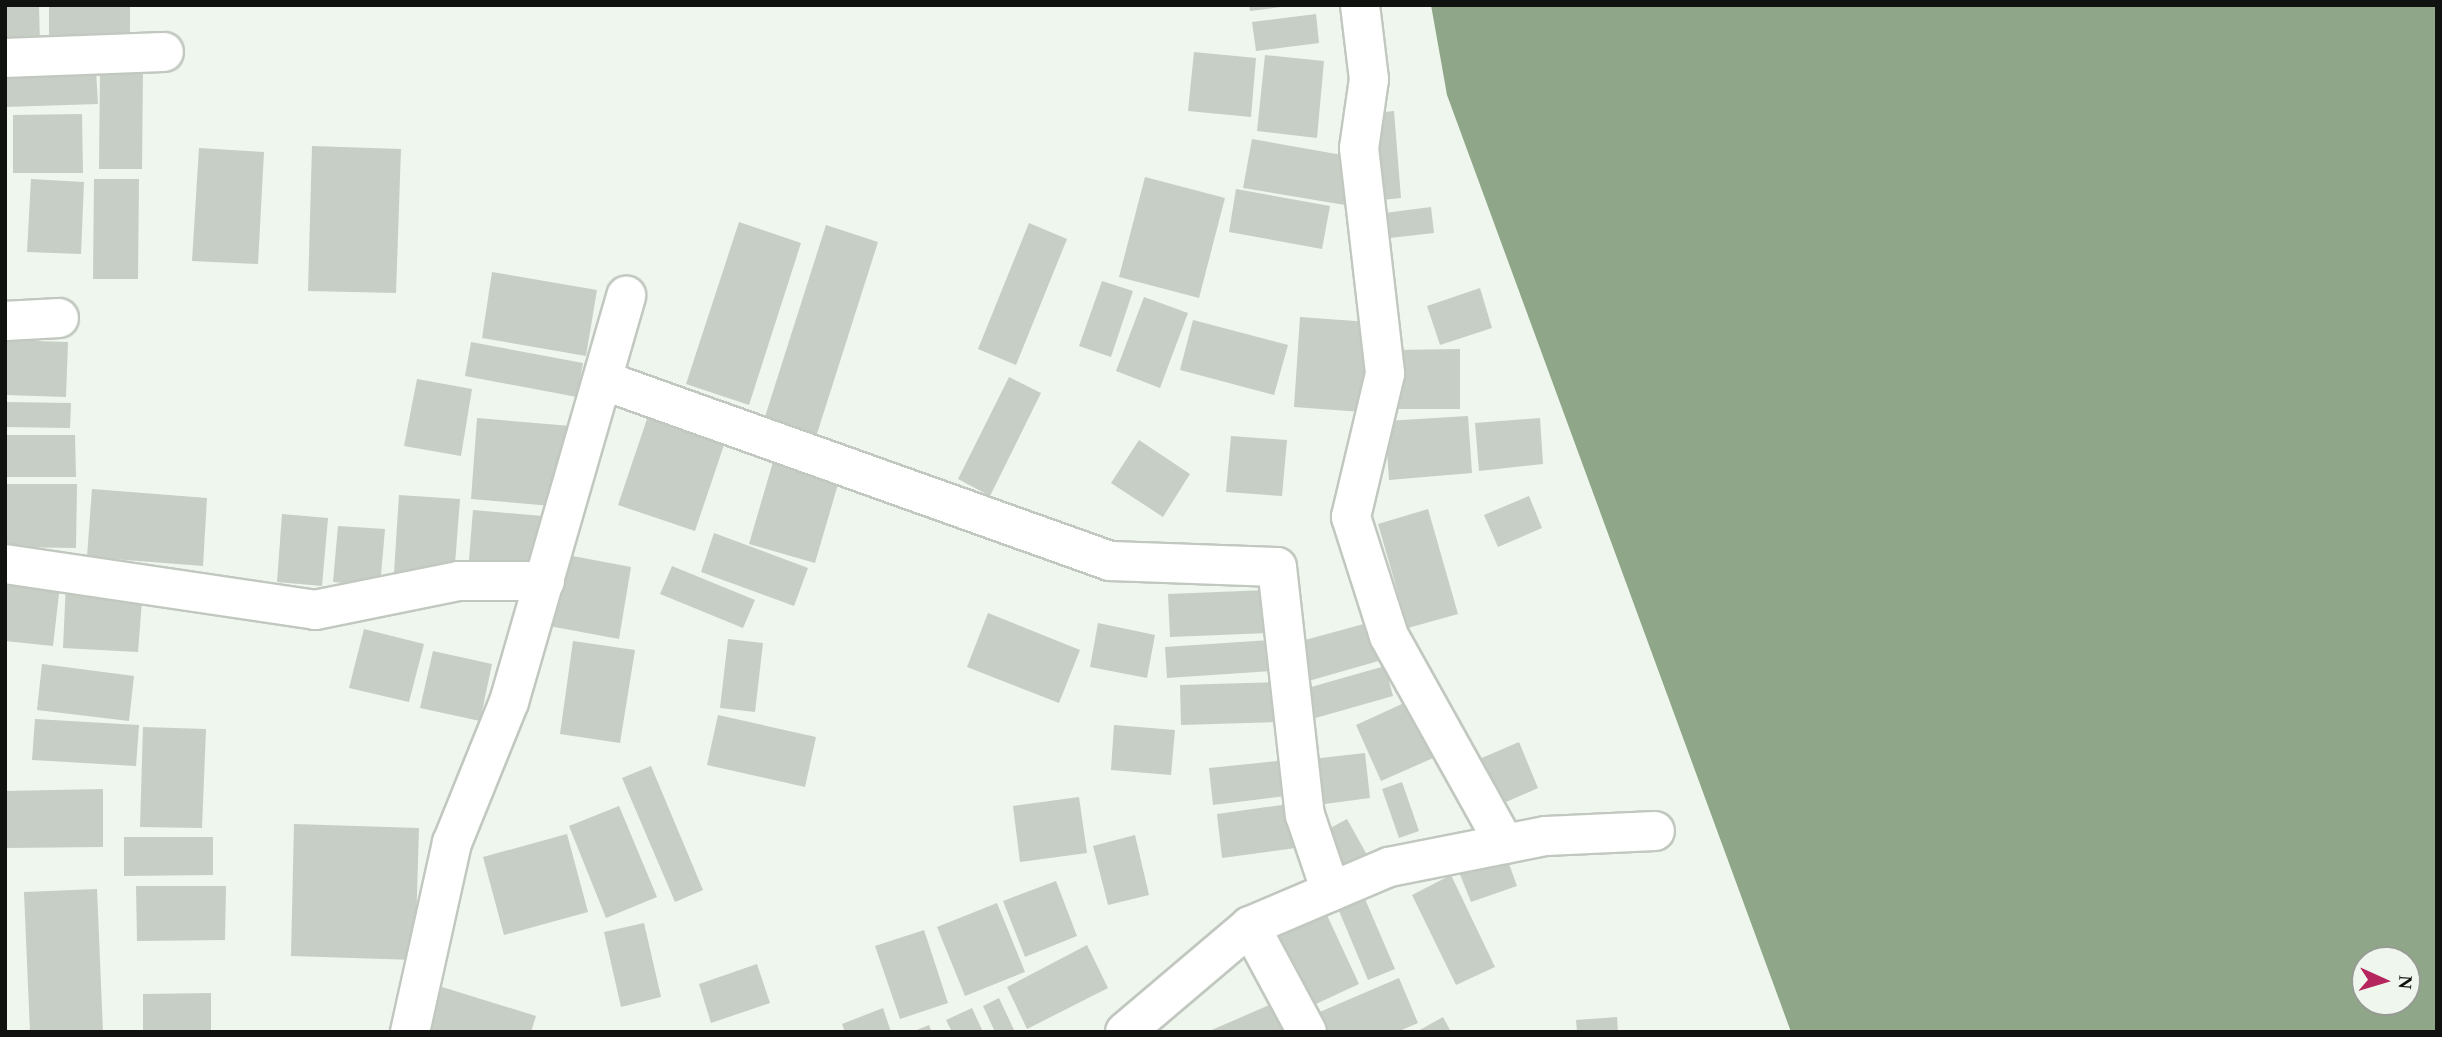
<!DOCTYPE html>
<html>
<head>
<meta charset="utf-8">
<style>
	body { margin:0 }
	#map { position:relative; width:2442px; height:1037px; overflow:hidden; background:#eff6ed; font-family:Georgia,serif }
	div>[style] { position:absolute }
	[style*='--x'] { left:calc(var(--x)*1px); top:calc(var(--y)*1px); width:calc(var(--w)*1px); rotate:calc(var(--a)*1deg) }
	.water>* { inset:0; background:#8fa788 }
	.building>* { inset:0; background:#c7cec5 }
	.roads { filter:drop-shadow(2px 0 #c1c8bf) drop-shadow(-2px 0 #c1c8bf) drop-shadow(0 2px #c1c8bf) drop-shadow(0 -2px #c1c8bf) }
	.minor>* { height:38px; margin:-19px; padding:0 19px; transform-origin:19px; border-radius:19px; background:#fff }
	span { translate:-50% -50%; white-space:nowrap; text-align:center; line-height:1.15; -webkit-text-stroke:5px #eff6ed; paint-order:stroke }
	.frame { position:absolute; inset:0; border:7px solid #10120f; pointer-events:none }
	.north { position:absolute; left:2351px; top:946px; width:70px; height:70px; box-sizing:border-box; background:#eff6ed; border:2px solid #969b94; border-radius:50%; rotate:94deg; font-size:19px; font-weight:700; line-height:28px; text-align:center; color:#10120f }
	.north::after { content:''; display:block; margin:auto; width:24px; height:32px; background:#b4265d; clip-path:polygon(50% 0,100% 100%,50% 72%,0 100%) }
</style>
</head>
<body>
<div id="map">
	<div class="water">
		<i style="clip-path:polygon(evenodd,1431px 5px,2437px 5px,2437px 1032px,1791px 1032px,1447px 95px,1431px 5px,2365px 960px,2407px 960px,2407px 1002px,2365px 1002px,2365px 960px)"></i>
	</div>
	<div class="building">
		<i style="clip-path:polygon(5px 5px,39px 5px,40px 45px,5px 46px)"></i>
		<i style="clip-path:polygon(49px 5px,130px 5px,130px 43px,49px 43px)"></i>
		<i style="clip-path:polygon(1249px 5px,1281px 5px,1281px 7px,1250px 11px)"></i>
		<i style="clip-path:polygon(1316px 14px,1319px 43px,1256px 51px,1252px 22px)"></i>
		<i style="clip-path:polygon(1194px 52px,1256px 58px,1251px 117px,1188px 111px)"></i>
		<i style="clip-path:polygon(1265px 55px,1324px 61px,1317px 138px,1257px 131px)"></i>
		<i style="clip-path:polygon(100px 67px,143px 67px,142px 169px,99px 169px)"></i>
		<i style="clip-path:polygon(96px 70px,98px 104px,5px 107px,5px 73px)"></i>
		<i style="clip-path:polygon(1394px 111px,1401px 198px,1372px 201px,1365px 114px)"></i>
		<i style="clip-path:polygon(82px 114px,83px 173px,13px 173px,13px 115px)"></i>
		<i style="clip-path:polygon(1252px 139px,1359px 158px,1351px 206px,1243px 188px)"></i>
		<i style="clip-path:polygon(312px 146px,401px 149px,396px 293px,308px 291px)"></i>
		<i style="clip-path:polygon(199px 148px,264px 152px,258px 264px,192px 261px)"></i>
		<i style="clip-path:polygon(1145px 177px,1225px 198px,1199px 298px,1119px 277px)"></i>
		<i style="clip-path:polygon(31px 179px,84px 182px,81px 254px,27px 252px)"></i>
		<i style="clip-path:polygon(94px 179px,139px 179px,138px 279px,93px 279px)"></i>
		<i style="clip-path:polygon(1236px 189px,1330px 206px,1322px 249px,1229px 232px)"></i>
		<i style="clip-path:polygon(1431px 207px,1434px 233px,1372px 240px,1369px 215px)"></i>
		<i style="clip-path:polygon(739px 222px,801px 243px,749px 405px,686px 384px)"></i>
		<i style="clip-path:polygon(1029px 223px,1067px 239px,1016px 365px,978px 349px)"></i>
		<i style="clip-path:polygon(826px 225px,878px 242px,815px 440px,763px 423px)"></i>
		<i style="clip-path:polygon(492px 272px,597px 290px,586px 356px,482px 338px)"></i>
		<i style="clip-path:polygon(1102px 281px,1133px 291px,1111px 357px,1079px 346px)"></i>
		<i style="clip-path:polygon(1480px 288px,1492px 328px,1440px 345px,1427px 306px)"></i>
		<i style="clip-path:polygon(1144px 297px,1188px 313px,1160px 388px,1116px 371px)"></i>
		<i style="clip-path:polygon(1300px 317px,1369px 322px,1362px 412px,1294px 407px)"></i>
		<i style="clip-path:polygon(1193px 320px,1288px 345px,1274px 395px,1180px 370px)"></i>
		<i style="clip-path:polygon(5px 340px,68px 342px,66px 397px,5px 395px)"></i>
		<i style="clip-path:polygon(471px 342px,583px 363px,577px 397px,465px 376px)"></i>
		<i style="clip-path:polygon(1460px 349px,1460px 409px,1395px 409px,1395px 350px)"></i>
		<i style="clip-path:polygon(1009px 377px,1041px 393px,990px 496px,958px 479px)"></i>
		<i style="clip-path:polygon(417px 379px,472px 389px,461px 456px,404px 446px)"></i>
		<i style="clip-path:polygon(5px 402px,71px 403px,70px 428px,5px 427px)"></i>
		<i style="clip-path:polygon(648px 416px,725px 442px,695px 531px,618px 505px)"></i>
		<i style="clip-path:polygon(1468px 416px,1472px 473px,1389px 480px,1385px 421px)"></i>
		<i style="clip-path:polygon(477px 418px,571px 426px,564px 507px,471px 499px)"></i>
		<i style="clip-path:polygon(1540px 418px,1543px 464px,1479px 471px,1475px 423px)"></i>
		<i style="clip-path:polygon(5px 435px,75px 435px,76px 477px,5px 477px)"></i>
		<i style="clip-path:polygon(1231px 436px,1287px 440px,1282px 496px,1226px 492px)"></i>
		<i style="clip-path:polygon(1139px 440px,1190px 474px,1163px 517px,1111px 483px)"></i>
		<i style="clip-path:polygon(775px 455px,841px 474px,815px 563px,749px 544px)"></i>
		<i style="clip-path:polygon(5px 484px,77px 484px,76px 548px,5px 547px)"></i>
		<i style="clip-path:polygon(92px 489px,207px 498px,203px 566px,87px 557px)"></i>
		<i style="clip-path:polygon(399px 495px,460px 499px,454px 577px,394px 573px)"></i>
		<i style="clip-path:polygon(1529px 496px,1542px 528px,1498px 547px,1484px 515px)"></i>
		<i style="clip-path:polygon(1428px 509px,1458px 614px,1408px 628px,1378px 524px)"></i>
		<i style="clip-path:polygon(473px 510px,542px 516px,536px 578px,468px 572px)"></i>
		<i style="clip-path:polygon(282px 514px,328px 518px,322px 586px,277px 582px)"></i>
		<i style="clip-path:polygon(338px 526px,385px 529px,380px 586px,333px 582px)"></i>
		<i style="clip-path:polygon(714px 533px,808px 568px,794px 606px,701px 572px)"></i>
		<i style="clip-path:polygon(562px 554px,631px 567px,619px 639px,549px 626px)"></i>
		<i style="clip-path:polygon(672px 566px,755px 600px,743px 628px,660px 594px)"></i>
		<i style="clip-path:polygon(5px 579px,60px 585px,53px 646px,5px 641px)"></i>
		<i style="clip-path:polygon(66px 583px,143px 588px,138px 652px,63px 648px)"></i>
		<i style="clip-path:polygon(1267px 590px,1269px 633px,1170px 637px,1168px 594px)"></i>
		<i style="clip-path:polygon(988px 613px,1080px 650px,1059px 703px,967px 667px)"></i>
		<i style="clip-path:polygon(1371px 622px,1382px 660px,1305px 682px,1294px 643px)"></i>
		<i style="clip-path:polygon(1098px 623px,1155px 635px,1147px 678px,1090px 667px)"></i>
		<i style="clip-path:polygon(364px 629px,424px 644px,409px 702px,349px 688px)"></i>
		<i style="clip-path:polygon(728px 639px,763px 643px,755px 712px,720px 708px)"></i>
		<i style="clip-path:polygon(1270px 640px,1272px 671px,1167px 678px,1165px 647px)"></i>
		<i style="clip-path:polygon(573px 641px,635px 650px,620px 743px,560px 734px)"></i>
		<i style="clip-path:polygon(433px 651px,492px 664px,480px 721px,420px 708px)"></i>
		<i style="clip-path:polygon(42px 664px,134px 676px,129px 721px,37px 710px)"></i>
		<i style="clip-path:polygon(1385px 666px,1393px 696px,1312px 719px,1304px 689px)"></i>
		<i style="clip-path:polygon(1276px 682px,1277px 722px,1181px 725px,1180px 685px)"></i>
		<i style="clip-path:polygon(1415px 698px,1440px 755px,1381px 781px,1356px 725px)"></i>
		<i style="clip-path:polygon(718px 715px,816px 737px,805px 787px,707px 765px)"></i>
		<i style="clip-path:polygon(35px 719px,139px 725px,136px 766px,32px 760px)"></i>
		<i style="clip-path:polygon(1114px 725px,1175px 730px,1171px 775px,1111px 770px)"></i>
		<i style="clip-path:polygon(143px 727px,206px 729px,202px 828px,140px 827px)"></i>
		<i style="clip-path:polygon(1519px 742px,1538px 788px,1497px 806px,1477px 760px)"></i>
		<i style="clip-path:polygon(1365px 753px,1370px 798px,1317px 805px,1312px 759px)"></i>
		<i style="clip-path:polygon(1288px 760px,1293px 795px,1213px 805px,1209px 768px)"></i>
		<i style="clip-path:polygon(651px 766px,703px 890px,675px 902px,622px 778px)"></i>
		<i style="clip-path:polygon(1402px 782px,1419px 831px,1399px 838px,1382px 789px)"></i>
		<i style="clip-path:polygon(103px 789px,103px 847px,5px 848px,5px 791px)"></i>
		<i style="clip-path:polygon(1079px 797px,1087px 853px,1020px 862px,1013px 806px)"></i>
		<i style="clip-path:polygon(1289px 804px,1296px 848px,1222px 858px,1217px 814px)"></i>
		<i style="clip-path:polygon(619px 806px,657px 897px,606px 918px,569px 826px)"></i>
		<i style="clip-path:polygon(1347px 819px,1371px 862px,1343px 878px,1319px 834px)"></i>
		<i style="clip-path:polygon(294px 824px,419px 828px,415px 960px,291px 956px)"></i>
		<i style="clip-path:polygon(567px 834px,588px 912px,504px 935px,483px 857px)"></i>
		<i style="clip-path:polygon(1135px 835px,1149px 895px,1108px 905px,1093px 846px)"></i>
		<i style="clip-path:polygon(124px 837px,213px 837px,213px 875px,124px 876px)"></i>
		<i style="clip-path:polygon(1504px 850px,1517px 886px,1471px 902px,1457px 867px)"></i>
		<i style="clip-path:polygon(1451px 875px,1495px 967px,1456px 985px,1412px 895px)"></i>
		<i style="clip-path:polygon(1056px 881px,1077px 936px,1025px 957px,1003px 901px)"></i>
		<i style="clip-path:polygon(136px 886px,226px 886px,225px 940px,137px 941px)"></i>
		<i style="clip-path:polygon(97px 889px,103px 1032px,30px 1032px,24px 892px)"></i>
		<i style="clip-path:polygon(1365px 899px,1395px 969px,1368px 980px,1339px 911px)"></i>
		<i style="clip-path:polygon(997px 903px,1025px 972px,965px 996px,937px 927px)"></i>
		<i style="clip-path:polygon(1326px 913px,1359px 984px,1303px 1010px,1270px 938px)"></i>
		<i style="clip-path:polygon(644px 923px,661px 997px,621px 1007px,604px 932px)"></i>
		<i style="clip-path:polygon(924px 930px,948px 1003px,900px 1019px,875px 946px)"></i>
		<i style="clip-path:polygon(1087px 945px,1108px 988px,1027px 1029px,1007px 987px)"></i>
		<i style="clip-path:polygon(757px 964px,770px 1003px,711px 1023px,699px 984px)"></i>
		<i style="clip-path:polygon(1399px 978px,1418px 1023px,1397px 1032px,1323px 1032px,1315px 1014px)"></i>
		<i style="clip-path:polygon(442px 987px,536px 1016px,531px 1032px,430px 1030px)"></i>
		<i style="clip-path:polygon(211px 993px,211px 1032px,143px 1032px,143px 994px)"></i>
		<i style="clip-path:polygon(999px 998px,1015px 1032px,995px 1032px,983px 1006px)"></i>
		<i style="clip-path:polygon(1274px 1003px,1286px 1032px,1207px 1032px)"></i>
		<i style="clip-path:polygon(883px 1008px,891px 1032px,845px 1032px,842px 1024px)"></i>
		<i style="clip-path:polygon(972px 1008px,983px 1032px,952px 1032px,946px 1020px)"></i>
		<i style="clip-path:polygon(1443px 1017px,1451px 1032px,1416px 1032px)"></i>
		<i style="clip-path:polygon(1617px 1017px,1618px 1032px,1577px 1032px,1576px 1020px)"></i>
		<i style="clip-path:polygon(929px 1025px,932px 1032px,912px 1032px)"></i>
	</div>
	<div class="roads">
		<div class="minor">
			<i style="--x:1360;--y:5;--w:75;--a:83.1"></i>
			<i style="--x:1369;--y:79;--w:70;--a:98.2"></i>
			<i style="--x:1359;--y:148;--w:227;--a:83.4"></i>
			<i style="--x:1385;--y:374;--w:147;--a:103.4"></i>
			<i style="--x:1351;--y:517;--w:125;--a:72.3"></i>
			<i style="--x:1389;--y:636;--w:238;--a:60.9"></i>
			<i style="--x:5;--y:58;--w:159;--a:-2.2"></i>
			<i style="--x:5;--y:321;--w:54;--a:-3.2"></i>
			<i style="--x:605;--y:381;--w:536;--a:19.62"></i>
			<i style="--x:1110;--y:561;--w:167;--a:2.1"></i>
			<i style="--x:1277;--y:567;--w:250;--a:83.6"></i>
			<i style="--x:1305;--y:815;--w:81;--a:71.3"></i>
			<i style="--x:5;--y:564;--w:313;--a:8.4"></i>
			<i style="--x:315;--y:610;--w:147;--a:-11.4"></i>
			<i style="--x:459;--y:581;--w:86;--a:0"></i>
			<i style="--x:1250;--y:926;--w:120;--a:61.7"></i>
			<i style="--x:410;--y:1032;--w:194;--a:-77.5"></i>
			<i style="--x:452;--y:843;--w:152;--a:-68"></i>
			<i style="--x:509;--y:702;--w:423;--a:-73.9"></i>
			<i style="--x:1125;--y:1032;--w:164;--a:-40.3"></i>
			<i style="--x:1250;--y:926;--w:151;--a:-23"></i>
			<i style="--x:1389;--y:867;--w:160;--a:-11.2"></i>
			<i style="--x:1546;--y:836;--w:109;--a:-2.6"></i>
		</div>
	</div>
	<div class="frame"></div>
	<div class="north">N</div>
</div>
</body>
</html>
